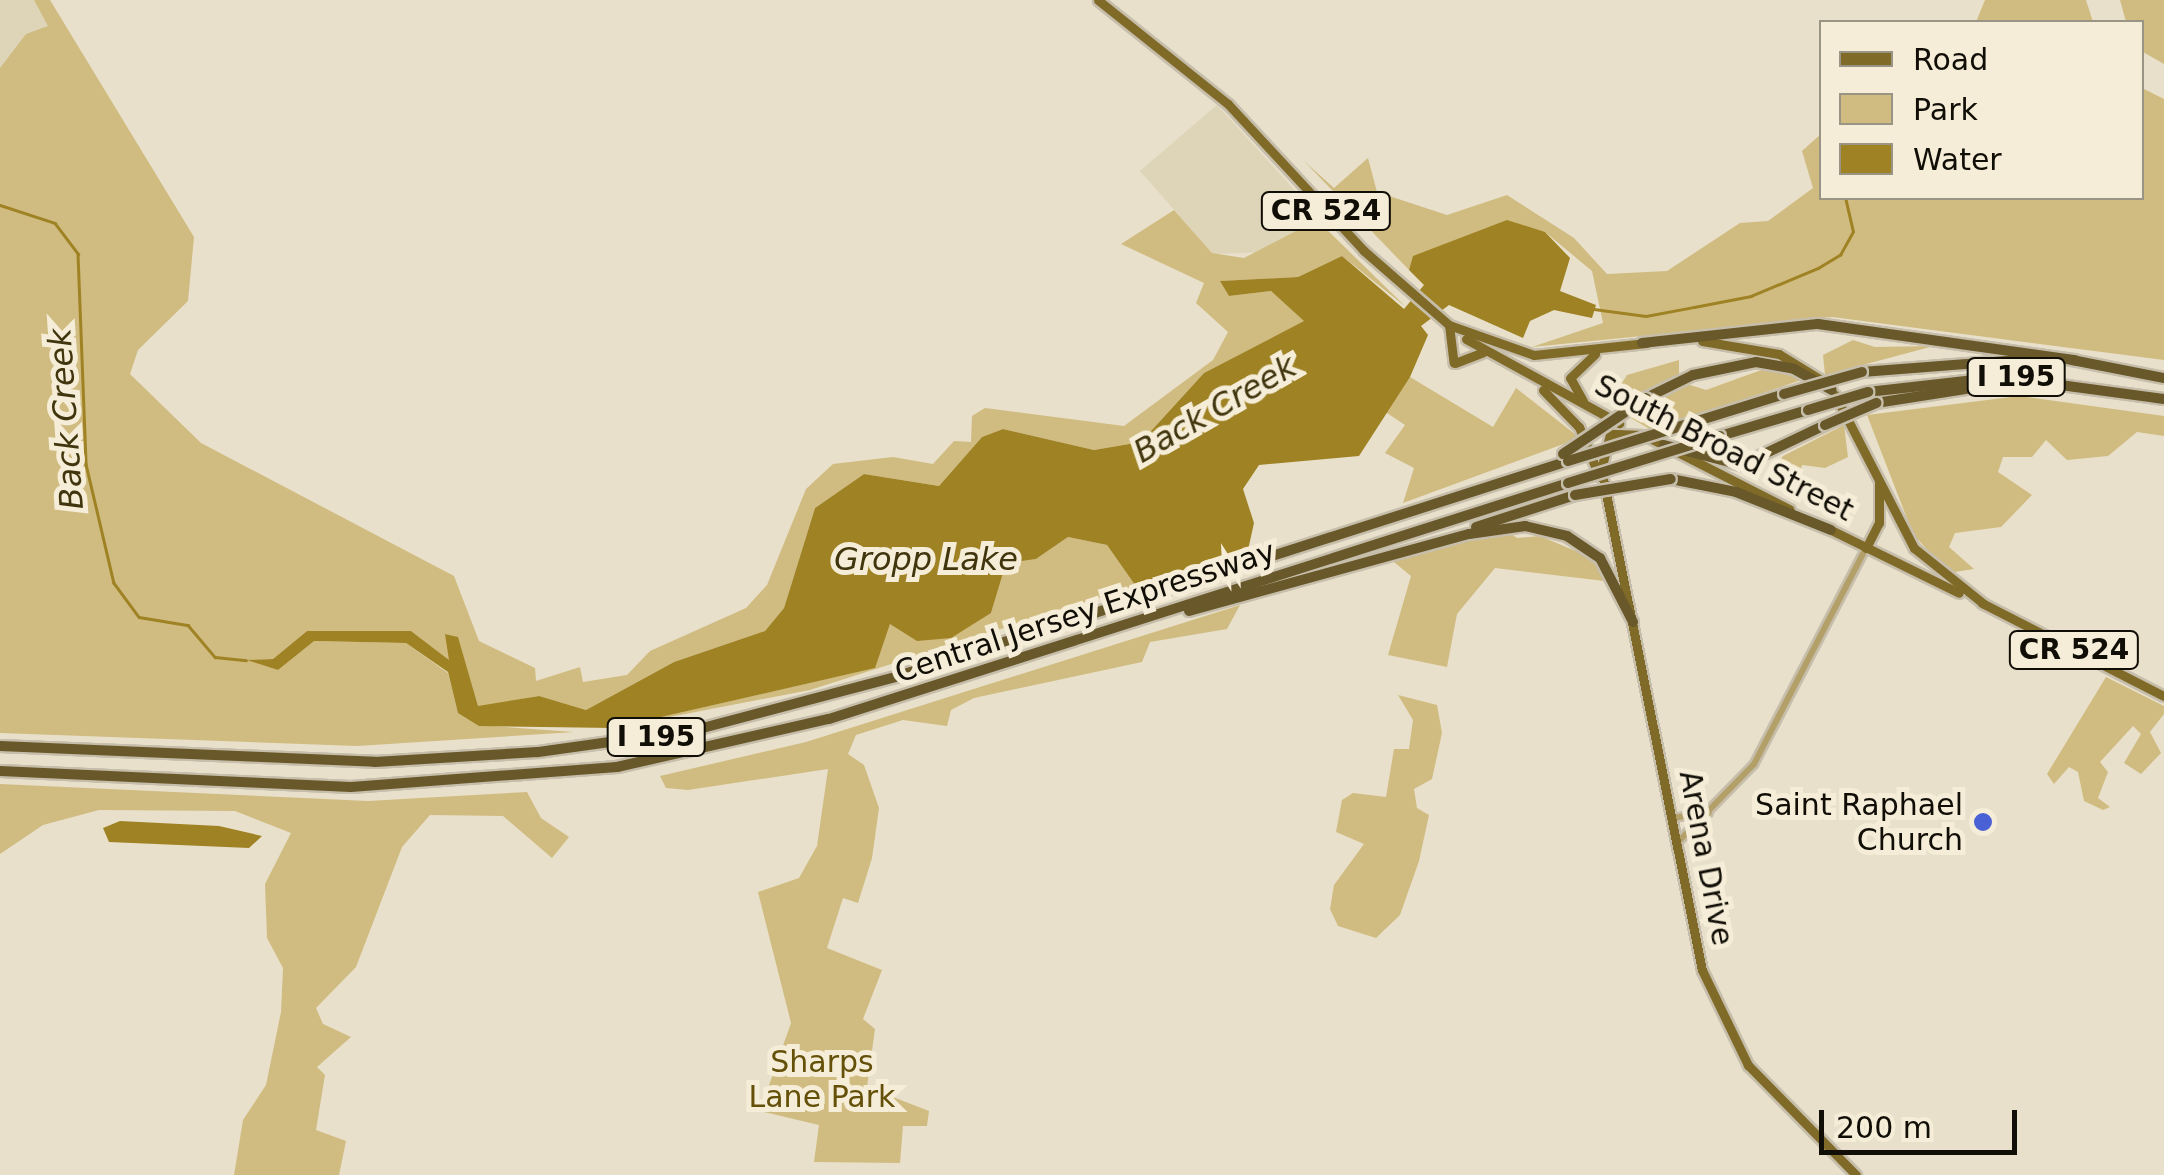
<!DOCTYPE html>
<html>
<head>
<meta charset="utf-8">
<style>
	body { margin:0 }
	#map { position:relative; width:2164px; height:1175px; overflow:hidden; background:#e8e0ca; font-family:"DejaVu Sans",sans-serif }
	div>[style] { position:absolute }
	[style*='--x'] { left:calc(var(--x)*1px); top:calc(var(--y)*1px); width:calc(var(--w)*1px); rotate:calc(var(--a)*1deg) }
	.built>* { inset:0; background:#ded4b7 }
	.green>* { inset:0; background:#d0bc81 }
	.water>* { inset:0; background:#9f8224 }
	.stream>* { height:2.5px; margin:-1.25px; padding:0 1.25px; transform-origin:1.25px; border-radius:1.25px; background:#9f8224 }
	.roads { filter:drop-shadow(2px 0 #c6beab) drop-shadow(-2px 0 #c6beab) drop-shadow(0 2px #c6beab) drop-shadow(0 -2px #c6beab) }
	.minor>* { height:6px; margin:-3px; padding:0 3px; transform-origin:3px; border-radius:3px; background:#b3a068 }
	.major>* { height:9px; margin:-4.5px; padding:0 4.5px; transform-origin:4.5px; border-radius:4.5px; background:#806a28 }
	.highway>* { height:10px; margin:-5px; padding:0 5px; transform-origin:5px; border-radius:5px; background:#695829 }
	.bridges { filter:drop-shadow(2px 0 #c6beab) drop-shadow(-2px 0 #c6beab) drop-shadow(0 2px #c6beab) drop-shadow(0 -2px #c6beab) }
	.highway-bridge>* { height:10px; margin:-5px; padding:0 5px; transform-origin:5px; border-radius:5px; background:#695829 }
	.dots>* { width:28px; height:28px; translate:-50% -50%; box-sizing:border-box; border:5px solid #f5edd7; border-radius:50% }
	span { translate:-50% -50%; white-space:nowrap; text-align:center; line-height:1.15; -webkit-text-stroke:10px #f5edd7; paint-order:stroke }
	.shield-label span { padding:2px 8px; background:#f5edd7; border:2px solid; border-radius:8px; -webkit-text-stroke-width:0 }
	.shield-label { font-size:28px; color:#110e07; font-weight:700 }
	.street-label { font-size:30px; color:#110e07 }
	.poi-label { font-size:30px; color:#110e07 }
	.right { translate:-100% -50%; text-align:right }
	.park-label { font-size:30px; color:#645008 }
	.water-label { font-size:32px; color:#41350e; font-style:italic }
	.legend { position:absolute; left:1819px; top:20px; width:325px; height:180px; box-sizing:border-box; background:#f5edd7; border:2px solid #9a9484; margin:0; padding:12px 18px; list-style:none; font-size:30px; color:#110e07 }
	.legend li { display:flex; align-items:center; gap:20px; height:50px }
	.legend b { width:50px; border:2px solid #9a9484 }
	.scale { position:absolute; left:1819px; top:1110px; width:198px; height:45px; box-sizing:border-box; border:5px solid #110e07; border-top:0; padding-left:12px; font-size:30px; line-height:35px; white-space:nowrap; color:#110e07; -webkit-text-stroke:8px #f5edd7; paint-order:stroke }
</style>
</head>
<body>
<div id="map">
	<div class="built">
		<i style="clip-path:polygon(0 0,34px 0,49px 26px,0 68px)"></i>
		<i style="clip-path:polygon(1217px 105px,1320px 218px,1268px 252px,1213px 254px,1140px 171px)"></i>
	</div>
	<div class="green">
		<i style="clip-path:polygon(34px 0,50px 0,194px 237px,188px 301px,138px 350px,130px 374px,201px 443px,454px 576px,479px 641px,535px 668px,536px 681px,580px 667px,583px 682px,627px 675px,650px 651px,746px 608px,767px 585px,806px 489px,833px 464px,893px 457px,933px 464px,954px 441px,971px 442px,972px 416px,985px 408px,1124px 426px,1213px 360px,1228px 332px,1196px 303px,1204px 283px,1121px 244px,1174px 210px,1212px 253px,1244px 258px,1317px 220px,1406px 307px,1342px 256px,1298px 277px,1221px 281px,1229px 296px,1271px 291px,1305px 321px,1204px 373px,1141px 442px,1094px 450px,1003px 429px,982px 437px,939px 486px,864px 474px,815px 508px,784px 608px,765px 631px,674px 662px,586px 710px,538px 696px,478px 707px,458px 638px,446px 634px,450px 661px,411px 631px,307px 631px,273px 659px,252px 660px,278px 670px,313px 641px,406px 643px,448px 673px,458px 712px,479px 725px,574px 732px,357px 746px,0 733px,0 68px,26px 34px,48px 26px)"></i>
		<i style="clip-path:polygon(1985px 0,2086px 0,2093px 22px,1976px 22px)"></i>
		<i style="clip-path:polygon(2120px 0,2164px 0,2164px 64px,2143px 52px,2142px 22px,2126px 22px)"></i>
		<i style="clip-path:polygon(2142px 88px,2164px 99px,2164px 360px,1832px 317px,1532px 347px,1603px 323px,1592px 271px,1545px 232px,1414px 256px,1409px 270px,1304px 161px,1334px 188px,1368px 158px,1377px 192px,1447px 215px,1507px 195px,1574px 238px,1607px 274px,1667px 271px,1740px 223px,1768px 221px,1813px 188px,1802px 151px,1821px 134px,1822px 198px,2142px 198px)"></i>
		<i style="clip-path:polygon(1853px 340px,1875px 347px,1934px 346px,1825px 375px,1823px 355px)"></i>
		<i style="clip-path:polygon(1679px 360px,1679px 376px,1624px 410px,1611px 401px,1627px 375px)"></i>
		<i style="clip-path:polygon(1764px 369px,1804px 379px,1653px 431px,1631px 418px,1687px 384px,1706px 390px)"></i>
		<i style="clip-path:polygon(1410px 377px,1493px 427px,1516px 388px,1580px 438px,1403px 503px,1414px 468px,1385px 453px,1405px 425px,1384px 411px)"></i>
		<i style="clip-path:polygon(2019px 396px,2164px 416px,2164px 436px,2137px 432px,2108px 456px,2067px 460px,2046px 440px,2032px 457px,2003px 457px,1998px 472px,2032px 495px,2001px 527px,1955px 533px,1949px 547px,1974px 569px,1948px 573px,1913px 534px,1867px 415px)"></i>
		<i style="clip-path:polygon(1844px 425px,1848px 457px,1825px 468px,1802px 465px,1798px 483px,1785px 471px,1771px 474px,1783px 456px)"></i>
		<i style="clip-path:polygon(1497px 524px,1517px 538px,1540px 536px,1585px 555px,1613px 582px,1495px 568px,1457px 614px,1447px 667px,1388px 655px,1411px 576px,1389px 558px)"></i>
		<i style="clip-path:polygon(1068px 537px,1107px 545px,1135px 585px,1248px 550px,810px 690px,613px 728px,874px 668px,890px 624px,991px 613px,1006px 562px,1036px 559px)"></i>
		<i style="clip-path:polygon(1240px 605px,1227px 629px,1150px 642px,1142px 662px,974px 698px,951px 710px,947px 726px,903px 720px,856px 735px,848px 754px,864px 765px,879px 808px,872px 858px,858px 903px,843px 898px,827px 948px,882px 970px,863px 1019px,875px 1029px,867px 1087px,929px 1111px,927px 1126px,903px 1126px,900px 1163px,814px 1162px,819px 1125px,760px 1111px,791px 1023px,758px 892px,799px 878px,817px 846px,828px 769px,688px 790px,666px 788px,660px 776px,806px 742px)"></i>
		<i style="clip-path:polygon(2106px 677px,2164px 706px,2164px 714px,2150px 732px,2161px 753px,2141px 774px,2124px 763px,2141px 734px,2133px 726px,2100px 762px,2108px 772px,2098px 798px,2110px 807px,2103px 810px,2084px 801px,2078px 772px,2069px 767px,2054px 784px,2047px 774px)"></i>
		<i style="clip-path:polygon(1398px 695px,1437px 705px,1442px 733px,1432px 779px,1414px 789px,1417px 808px,1429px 815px,1419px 861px,1400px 915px,1376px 938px,1338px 926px,1330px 909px,1334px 885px,1364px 844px,1336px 832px,1342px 800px,1353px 793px,1386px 797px,1394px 749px,1409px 749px,1413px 720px)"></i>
		<i style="clip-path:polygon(0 784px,368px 801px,527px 792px,541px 818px,569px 837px,552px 858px,503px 816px,430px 815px,402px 847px,356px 967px,316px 1008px,323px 1024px,351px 1037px,317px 1067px,325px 1075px,316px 1130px,346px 1141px,339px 1175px,234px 1175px,243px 1120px,266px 1085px,281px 1012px,283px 968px,267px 938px,265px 884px,291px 833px,235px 811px,99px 810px,43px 825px,0 854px)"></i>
	</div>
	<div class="water">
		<i style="clip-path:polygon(1507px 220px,1545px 232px,1570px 258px,1560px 291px,1596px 305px,1592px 318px,1554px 310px,1530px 321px,1523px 338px,1449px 305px,1421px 326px,1428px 335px,1410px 377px,1359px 456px,1259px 465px,1243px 489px,1254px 523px,1248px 550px,1135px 585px,1107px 545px,1068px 537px,1036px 559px,1006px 563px,991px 613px,951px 638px,917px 641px,890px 624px,875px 668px,613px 728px,479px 726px,458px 713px,448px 672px,406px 643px,314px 641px,278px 670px,247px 660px,273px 659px,307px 631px,411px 631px,449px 660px,445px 634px,458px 637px,478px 706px,539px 696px,586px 710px,674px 662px,765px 631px,784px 608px,815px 508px,864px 474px,939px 486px,982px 437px,1003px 429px,1094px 450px,1141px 442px,1204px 373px,1304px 321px,1271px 291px,1229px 296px,1220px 281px,1298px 277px,1342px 256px,1404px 309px,1424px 285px,1409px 270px,1413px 256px)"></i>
		<i style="clip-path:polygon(120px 821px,219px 826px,262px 836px,249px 848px,109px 842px,103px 828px)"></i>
	</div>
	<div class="stream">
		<i style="--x:0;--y:205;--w:58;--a:18.1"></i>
		<i style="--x:55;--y:223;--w:39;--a:53"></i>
		<i style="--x:78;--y:254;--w:210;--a:87.8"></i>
		<i style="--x:86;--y:464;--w:122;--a:76.8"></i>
		<i style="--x:114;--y:583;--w:42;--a:53.7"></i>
		<i style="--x:139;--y:617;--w:50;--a:9.3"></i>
		<i style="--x:188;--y:625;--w:42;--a:49.8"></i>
		<i style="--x:215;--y:657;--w:31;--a:6"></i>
		<i style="--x:1594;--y:309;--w:52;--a:7.7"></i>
		<i style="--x:1646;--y:316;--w:49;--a:-10.6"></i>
		<i style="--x:1694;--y:307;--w:58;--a:-10.9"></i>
		<i style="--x:1751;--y:296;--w:73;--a:-22.7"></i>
		<i style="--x:1818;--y:268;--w:26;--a:-31"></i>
		<i style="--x:1840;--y:255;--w:26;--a:-61"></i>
		<i style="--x:1853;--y:232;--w:35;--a:-103"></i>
	</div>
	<div class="roads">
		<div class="minor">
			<i style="--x:1672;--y:818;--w:37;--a:-8"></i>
			<i style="--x:1677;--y:843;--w:110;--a:-45.7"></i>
			<i style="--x:1754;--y:764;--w:243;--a:-62.6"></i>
		</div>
		<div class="major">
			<i style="--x:1098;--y:0;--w:166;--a:38.7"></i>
			<i style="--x:1228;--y:104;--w:199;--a:47.2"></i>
			<i style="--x:1363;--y:250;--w:114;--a:41.1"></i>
			<i style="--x:1449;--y:325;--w:90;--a:19.4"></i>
			<i style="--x:1534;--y:355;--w:113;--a:-6.1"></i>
			<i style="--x:1449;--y:325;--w:38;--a:83"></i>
			<i style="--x:1466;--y:339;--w:175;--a:28.8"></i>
			<i style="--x:1702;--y:341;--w:78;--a:9.6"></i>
			<i style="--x:1779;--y:354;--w:55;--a:31.7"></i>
			<i style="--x:1455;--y:363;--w:30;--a:-21"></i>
			<i style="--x:1543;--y:390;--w:52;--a:45.8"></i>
			<i style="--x:1579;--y:427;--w:53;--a:67.8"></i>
			<i style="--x:1835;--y:395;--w:172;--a:62.7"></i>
			<i style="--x:1914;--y:548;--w:90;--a:38.7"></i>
			<i style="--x:1583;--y:401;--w:26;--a:-119"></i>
			<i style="--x:1570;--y:378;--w:35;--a:-44"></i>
			<i style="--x:1643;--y:435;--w:33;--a:-178"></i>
			<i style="--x:1610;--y:434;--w:36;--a:104"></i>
			<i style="--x:1601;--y:469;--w:511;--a:78.6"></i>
			<i style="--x:1702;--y:970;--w:106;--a:64.2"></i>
			<i style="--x:1748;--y:1065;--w:154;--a:45.5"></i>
			<i style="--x:1646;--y:436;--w:161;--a:27"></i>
			<i style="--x:1825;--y:527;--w:149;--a:26.2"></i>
			<i style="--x:1866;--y:548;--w:28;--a:-63"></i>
			<i style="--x:1879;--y:523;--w:41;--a:-90"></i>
			<i style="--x:1982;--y:603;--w:204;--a:27.1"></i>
		</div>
		<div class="highway">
			<i style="--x:1642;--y:343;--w:177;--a:-6.2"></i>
			<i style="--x:1818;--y:324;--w:260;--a:8"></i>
			<i style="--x:2072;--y:360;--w:94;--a:11.1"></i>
			<i style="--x:1862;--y:372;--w:184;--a:-4.4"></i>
			<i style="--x:1868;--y:392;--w:134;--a:-6.4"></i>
			<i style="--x:2001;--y:377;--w:164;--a:7.7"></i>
			<i style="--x:1646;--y:398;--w:52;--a:-26.1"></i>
			<i style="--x:1693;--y:375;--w:64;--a:-11.7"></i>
			<i style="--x:1756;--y:362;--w:39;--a:10"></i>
			<i style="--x:1794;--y:369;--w:43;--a:28.9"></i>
			<i style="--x:1876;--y:403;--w:123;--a:-8.9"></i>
			<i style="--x:1691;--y:423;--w:97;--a:-17.3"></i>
			<i style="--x:1720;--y:436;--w:92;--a:-16.5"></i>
			<i style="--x:1664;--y:445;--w:80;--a:14.6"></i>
			<i style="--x:1741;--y:465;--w:93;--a:-25.5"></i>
			<i style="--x:1671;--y:479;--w:66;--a:11.3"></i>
			<i style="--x:1736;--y:492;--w:102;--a:21.8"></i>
			<i style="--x:1476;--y:527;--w:104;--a:-17.9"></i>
			<i style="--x:1189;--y:611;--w:290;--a:-15.4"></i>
			<i style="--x:1469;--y:534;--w:57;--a:-8.1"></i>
			<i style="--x:1525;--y:526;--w:43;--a:13.4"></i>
			<i style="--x:1567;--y:536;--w:40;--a:34"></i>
			<i style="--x:1600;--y:558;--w:72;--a:62.7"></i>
			<i style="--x:0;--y:746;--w:375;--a:2.4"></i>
			<i style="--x:375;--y:762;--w:163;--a:-3.5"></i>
			<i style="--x:538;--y:752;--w:159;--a:-8"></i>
			<i style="--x:695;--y:730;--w:207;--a:-14.8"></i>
			<i style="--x:895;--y:677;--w:707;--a:-17.79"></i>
			<i style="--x:0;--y:771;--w:351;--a:2.6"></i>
			<i style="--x:351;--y:787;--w:267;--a:-4.3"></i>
			<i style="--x:617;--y:767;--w:217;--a:-12.8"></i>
			<i style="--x:829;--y:719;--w:776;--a:-17.71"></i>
		</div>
	</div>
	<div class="bridges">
		<div class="highway-bridge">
			<i style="--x:1784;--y:394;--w:81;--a:-15.8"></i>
			<i style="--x:1808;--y:410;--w:63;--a:-16.7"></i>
			<i style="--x:1825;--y:425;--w:56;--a:-23.3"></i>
			<i style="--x:1563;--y:454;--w:100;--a:-34"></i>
			<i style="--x:1568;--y:461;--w:129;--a:-17.2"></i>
			<i style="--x:1568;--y:483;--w:159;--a:-17.2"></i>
			<i style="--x:1575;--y:495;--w:97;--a:-9.5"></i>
		</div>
	</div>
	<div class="dots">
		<i style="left:1983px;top:822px;background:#4a61d6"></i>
	</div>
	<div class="shield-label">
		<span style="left:1326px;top:211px">CR 524</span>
		<span style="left:2016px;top:377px">I 195</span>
		<span style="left:2074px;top:650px">CR 524</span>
		<span style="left:656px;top:737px">I 195</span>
	</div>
	<div class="street-label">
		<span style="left:1724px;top:448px;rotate:27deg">South Broad Street</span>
		<span style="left:1085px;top:612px;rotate:-18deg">Central Jersey Expressway</span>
		<span style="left:1706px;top:858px;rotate:79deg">Arena Drive</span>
	</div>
	<div class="poi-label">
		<span class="right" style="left:1963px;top:822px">Saint Raphael<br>Church</span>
	</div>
	<div class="park-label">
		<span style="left:822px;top:1079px">Sharps<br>Lane Park</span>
	</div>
	<div class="water-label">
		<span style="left:1215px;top:409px;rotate:-30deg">Back Creek</span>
		<span style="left:66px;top:419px;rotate:-94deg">Back Creek</span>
		<span style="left:926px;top:559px">Gropp Lake</span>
	</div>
	<ul class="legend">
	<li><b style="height:12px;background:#806a28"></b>Road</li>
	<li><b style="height:28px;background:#d0bc81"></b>Park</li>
	<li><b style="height:28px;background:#9f8224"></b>Water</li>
	</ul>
	<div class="scale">200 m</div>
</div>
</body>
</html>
